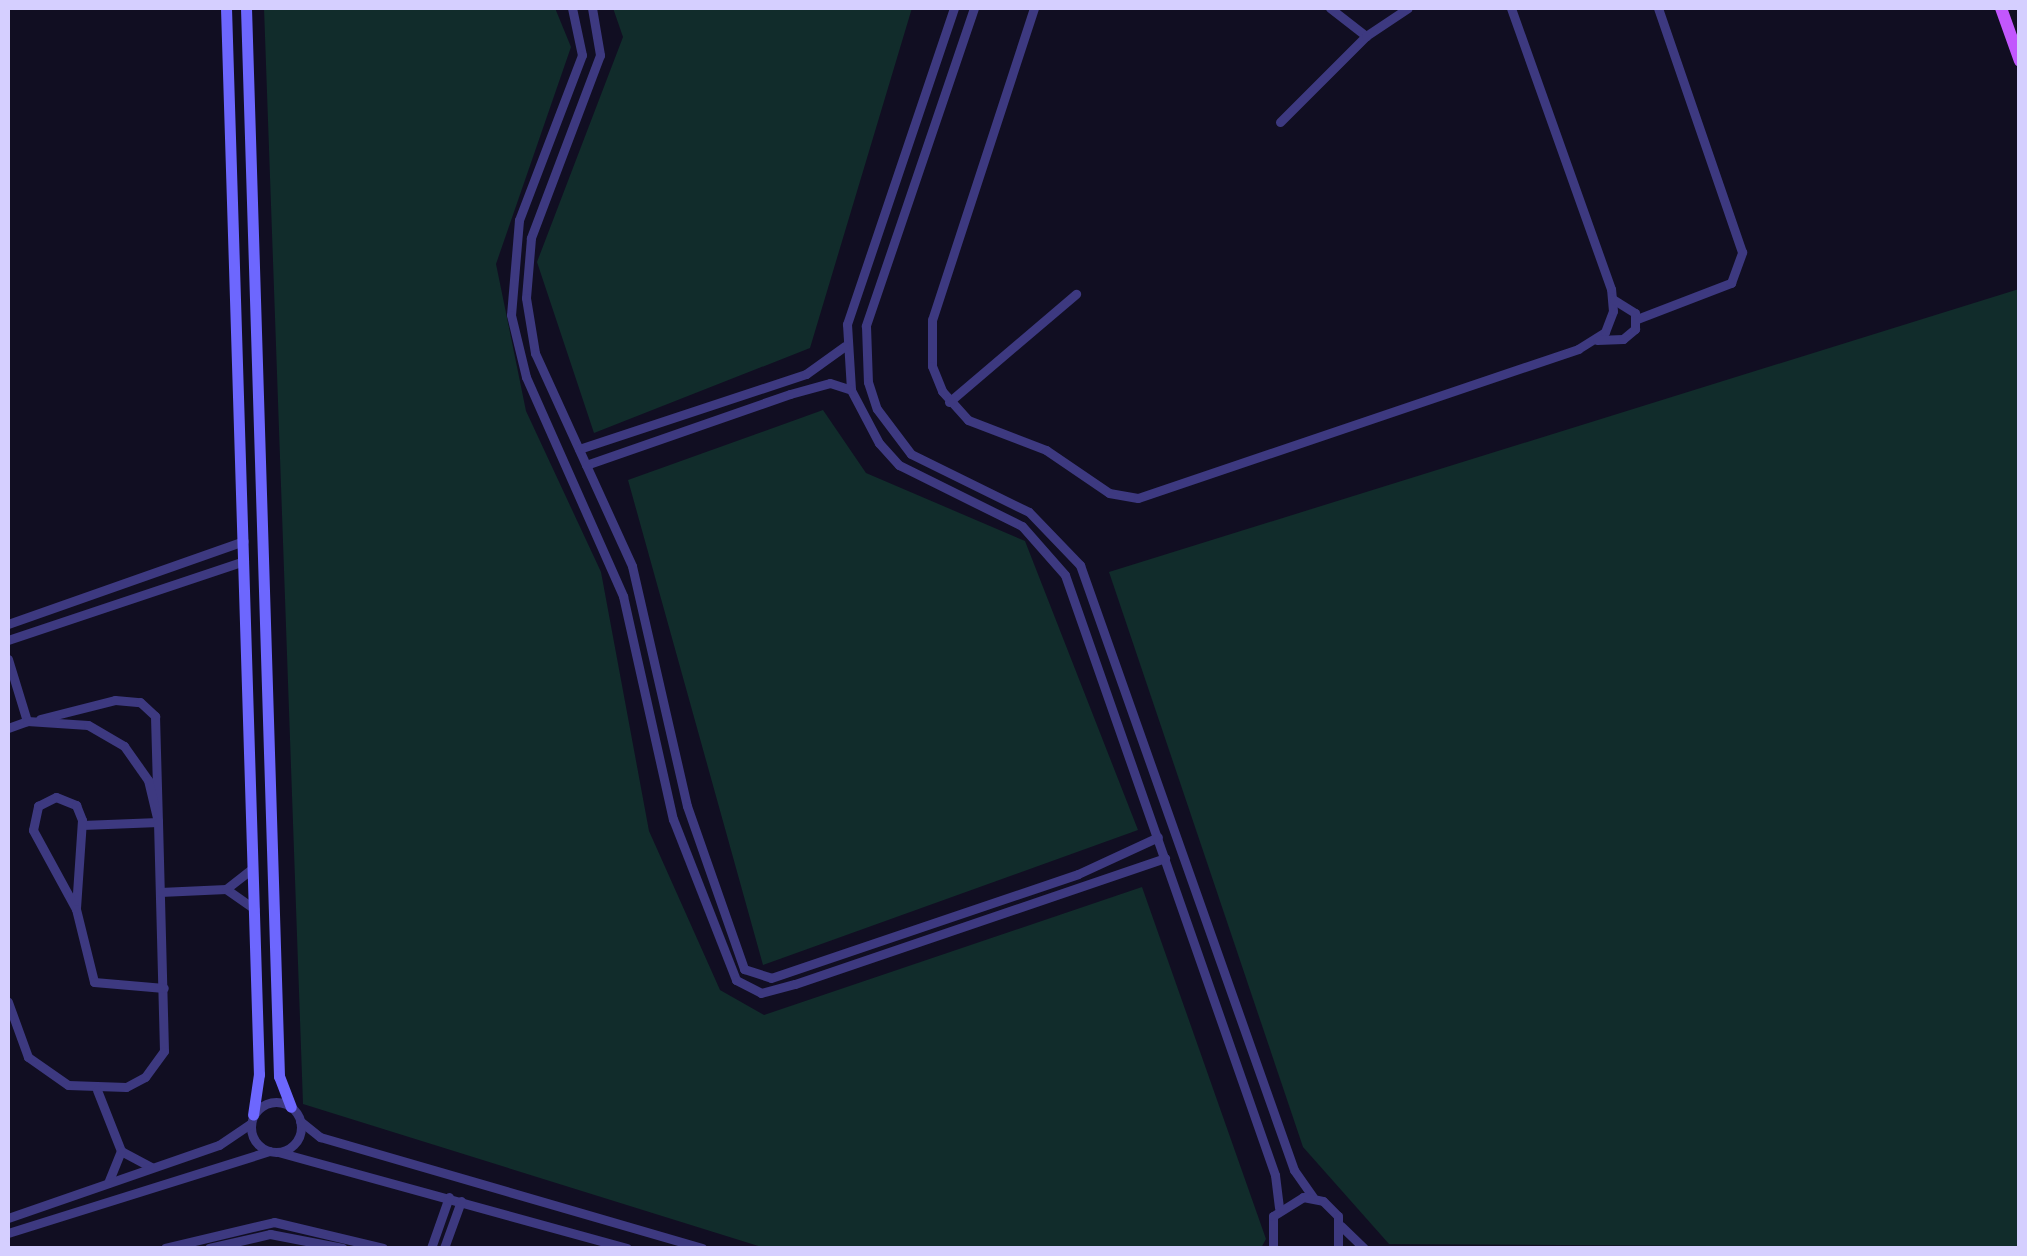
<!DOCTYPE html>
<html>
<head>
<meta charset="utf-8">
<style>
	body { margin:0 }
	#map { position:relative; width:2027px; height:1256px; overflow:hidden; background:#110e22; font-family:"Fira Sans Condensed",sans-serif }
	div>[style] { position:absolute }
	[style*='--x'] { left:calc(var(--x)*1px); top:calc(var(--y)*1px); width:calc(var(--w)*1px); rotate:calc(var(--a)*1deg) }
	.green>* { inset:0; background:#112c2b }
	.street>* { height:9px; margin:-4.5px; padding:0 4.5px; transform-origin:4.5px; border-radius:4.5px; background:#3d3980 }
	.street>.ring { margin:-4.5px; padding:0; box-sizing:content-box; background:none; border:9px solid #3d3980; border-radius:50% }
	.secondary>* { height:11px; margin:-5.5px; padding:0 5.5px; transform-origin:5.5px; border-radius:5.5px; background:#6d67fe }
	.primary>* { height:12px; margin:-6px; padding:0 6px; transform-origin:6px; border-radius:6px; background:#c257fd }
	span { translate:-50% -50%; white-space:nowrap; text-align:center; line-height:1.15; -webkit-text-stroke:8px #110e22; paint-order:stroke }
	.frame { position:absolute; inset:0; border:10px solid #d5cfff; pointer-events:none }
</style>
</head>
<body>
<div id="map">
	<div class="green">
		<i style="clip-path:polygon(264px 8px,555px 8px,571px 47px,496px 264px,526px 411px,601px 572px,649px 831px,720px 990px,764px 1015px,1142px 887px,1266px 1239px,1261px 1248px,765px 1248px,303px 1104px)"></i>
		<i style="clip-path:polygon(613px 8px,912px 8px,810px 348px,594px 433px,537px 262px,623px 37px)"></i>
		<i style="clip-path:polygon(2019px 289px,2019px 1248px,1389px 1244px,1303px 1147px,1109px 572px)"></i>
		<i style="clip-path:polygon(823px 410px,866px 473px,1025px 541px,1138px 830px,763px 965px,628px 480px)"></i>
	</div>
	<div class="street">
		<i style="--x:572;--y:8;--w:48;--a:78"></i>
		<i style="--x:582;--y:55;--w:177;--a:110.9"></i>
		<i style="--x:519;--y:220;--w:95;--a:94.8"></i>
		<i style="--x:511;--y:315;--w:64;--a:76.4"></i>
		<i style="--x:526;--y:377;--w:240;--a:66.1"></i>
		<i style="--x:623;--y:596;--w:229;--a:77.4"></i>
		<i style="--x:673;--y:819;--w:173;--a:68.6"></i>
		<i style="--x:736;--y:980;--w:28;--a:27"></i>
		<i style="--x:761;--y:993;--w:35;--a:-15"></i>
		<i style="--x:795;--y:984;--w:391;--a:-18.8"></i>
		<i style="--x:592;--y:8;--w:48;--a:80.3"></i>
		<i style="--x:600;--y:55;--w:196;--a:110.7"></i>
		<i style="--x:531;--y:238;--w:60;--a:94.8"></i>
		<i style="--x:526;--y:298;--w:56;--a:80.7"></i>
		<i style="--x:535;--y:353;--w:234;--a:65.5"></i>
		<i style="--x:632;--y:566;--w:246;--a:77.1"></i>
		<i style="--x:687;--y:806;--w:173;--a:70.7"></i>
		<i style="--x:744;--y:969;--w:28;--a:18"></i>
		<i style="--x:771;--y:978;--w:324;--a:-18.7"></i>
		<i style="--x:1078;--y:874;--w:88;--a:-24.8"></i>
		<i style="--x:954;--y:8;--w:334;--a:108.7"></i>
		<i style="--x:847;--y:324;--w:66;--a:86.5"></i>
		<i style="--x:851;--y:390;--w:60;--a:62.2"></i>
		<i style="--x:879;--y:443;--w:30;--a:48"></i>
		<i style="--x:899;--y:465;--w:137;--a:26.4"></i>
		<i style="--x:1022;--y:526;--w:65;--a:48.7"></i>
		<i style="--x:1065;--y:575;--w:636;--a:70.71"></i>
		<i style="--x:1275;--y:1175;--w:33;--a:83"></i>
		<i style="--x:974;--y:8;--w:336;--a:108.8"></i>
		<i style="--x:866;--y:326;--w:56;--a:88"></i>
		<i style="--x:868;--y:382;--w:28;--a:72"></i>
		<i style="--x:877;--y:409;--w:56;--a:52.9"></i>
		<i style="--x:911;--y:454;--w:131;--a:26.2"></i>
		<i style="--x:1029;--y:512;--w:74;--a:46.1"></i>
		<i style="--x:1080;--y:565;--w:642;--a:70.52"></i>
		<i style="--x:1294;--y:1170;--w:33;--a:55"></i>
		<i style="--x:1034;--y:8;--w:328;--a:108.1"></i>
		<i style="--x:932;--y:320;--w:46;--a:90"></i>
		<i style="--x:932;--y:366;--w:27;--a:68"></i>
		<i style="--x:942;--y:391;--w:39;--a:48"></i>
		<i style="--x:968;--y:420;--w:84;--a:21"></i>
		<i style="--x:1046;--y:450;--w:76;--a:34.3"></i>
		<i style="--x:1109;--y:493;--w:29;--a:10"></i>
		<i style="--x:1138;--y:498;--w:465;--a:-18.7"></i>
		<i style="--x:1578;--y:349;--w:32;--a:-32"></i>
		<i style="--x:1605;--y:332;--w:22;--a:-69"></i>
		<i style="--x:1613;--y:311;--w:22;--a:-95"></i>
		<i style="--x:1611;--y:289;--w:298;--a:-109.6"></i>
		<i style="--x:1330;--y:8;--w:46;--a:37.9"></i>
		<i style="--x:1280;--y:122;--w:122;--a:-45"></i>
		<i style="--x:1366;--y:36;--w:50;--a:-33.7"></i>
		<i style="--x:1637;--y:319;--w:101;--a:-21"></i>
		<i style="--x:1731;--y:283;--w:33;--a:-70"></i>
		<i style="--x:1742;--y:252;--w:258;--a:-109"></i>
		<i style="--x:1597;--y:340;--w:26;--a:-2"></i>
		<i style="--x:1623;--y:339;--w:16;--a:-40"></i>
		<i style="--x:1635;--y:329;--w:16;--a:-90"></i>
		<i style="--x:1635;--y:313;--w:25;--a:-148"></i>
		<i style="--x:949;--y:402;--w:167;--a:-40.4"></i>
		<i style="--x:579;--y:449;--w:239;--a:-18.3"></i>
		<i style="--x:806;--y:374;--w:48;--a:-35.7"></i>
		<i style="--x:586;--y:465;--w:216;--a:-19.2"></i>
		<i style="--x:790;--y:394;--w:41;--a:-15.4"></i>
		<i style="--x:830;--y:383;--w:22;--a:18"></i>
		<i style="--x:8;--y:624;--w:250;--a:-19.4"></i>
		<i style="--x:8;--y:640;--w:249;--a:-18.5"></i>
		<i style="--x:8;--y:659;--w:65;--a:73"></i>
		<i style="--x:40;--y:719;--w:77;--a:-14.2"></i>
		<i style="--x:115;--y:700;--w:25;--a:5"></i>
		<i style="--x:140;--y:702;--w:21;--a:43"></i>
		<i style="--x:155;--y:716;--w:106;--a:88.4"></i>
		<i style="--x:158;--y:822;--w:76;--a:177.7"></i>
		<i style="--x:8;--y:728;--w:20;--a:-20"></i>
		<i style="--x:27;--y:721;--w:61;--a:3.8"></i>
		<i style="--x:88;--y:725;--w:42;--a:30.3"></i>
		<i style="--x:124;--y:746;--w:42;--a:54.8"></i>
		<i style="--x:148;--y:780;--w:43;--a:76.6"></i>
		<i style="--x:158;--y:822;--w:229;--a:88.5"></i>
		<i style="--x:164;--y:1051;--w:32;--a:126"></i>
		<i style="--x:145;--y:1077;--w:21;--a:152"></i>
		<i style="--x:126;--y:1087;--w:58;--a:-178"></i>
		<i style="--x:68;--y:1085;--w:49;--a:-145"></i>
		<i style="--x:28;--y:1057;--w:59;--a:-110"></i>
		<i style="--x:56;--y:797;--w:22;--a:22"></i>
		<i style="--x:76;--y:805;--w:16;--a:68"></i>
		<i style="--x:82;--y:820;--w:89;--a:93.9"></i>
		<i style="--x:76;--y:909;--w:90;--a:-118.6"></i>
		<i style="--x:33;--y:830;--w:25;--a:-78"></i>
		<i style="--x:38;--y:806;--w:20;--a:-27"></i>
		<i style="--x:226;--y:889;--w:35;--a:35"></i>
		<i style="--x:160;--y:892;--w:66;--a:-2.6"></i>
		<i style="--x:226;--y:889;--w:34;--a:-38"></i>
		<i style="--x:76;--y:909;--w:75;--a:76.1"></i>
		<i style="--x:94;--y:982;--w:70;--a:4.9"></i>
		<i style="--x:97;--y:1090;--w:66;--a:68.5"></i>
		<i style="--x:121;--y:1151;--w:34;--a:28"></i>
		<i class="ring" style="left:251px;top:1102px;width:41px;height:41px"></i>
		<i style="--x:300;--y:1121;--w:26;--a:39"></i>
		<i style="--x:320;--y:1137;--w:398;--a:16.2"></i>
		<i style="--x:278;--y:1152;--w:362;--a:15.4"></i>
		<i style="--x:108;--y:1183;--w:35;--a:-68"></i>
		<i style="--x:8;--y:1218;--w:223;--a:-19.1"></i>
		<i style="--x:219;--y:1145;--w:37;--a:-34"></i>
		<i style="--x:1341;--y:1226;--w:32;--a:44"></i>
		<i style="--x:8;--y:1233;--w:274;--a:-17.4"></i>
		<i style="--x:165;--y:1248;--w:112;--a:-13.4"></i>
		<i style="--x:274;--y:1222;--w:112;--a:13.4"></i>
		<i style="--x:209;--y:1248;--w:63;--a:-12.9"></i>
		<i style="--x:270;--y:1234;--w:74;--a:10.9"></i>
		<i style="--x:431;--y:1248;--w:54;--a:-70.6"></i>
		<i style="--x:444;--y:1248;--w:50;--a:-70.1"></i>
		<i style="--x:1273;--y:1248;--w:32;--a:-90"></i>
		<i style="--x:1273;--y:1216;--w:36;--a:-32"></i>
		<i style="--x:1303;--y:1197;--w:20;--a:11"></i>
		<i style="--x:1323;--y:1201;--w:21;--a:45"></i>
		<i style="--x:1338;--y:1216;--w:32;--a:90"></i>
	</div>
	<div class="secondary">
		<i style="--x:226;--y:8;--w:1067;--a:88.23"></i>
		<i style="--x:259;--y:1074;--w:41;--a:98.3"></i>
		<i style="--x:246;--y:8;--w:1069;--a:88.23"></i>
		<i style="--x:279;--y:1076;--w:33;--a:69"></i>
	</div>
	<div class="primary">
		<i style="--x:2001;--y:8;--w:56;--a:70.3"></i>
	</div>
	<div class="frame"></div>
</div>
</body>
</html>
